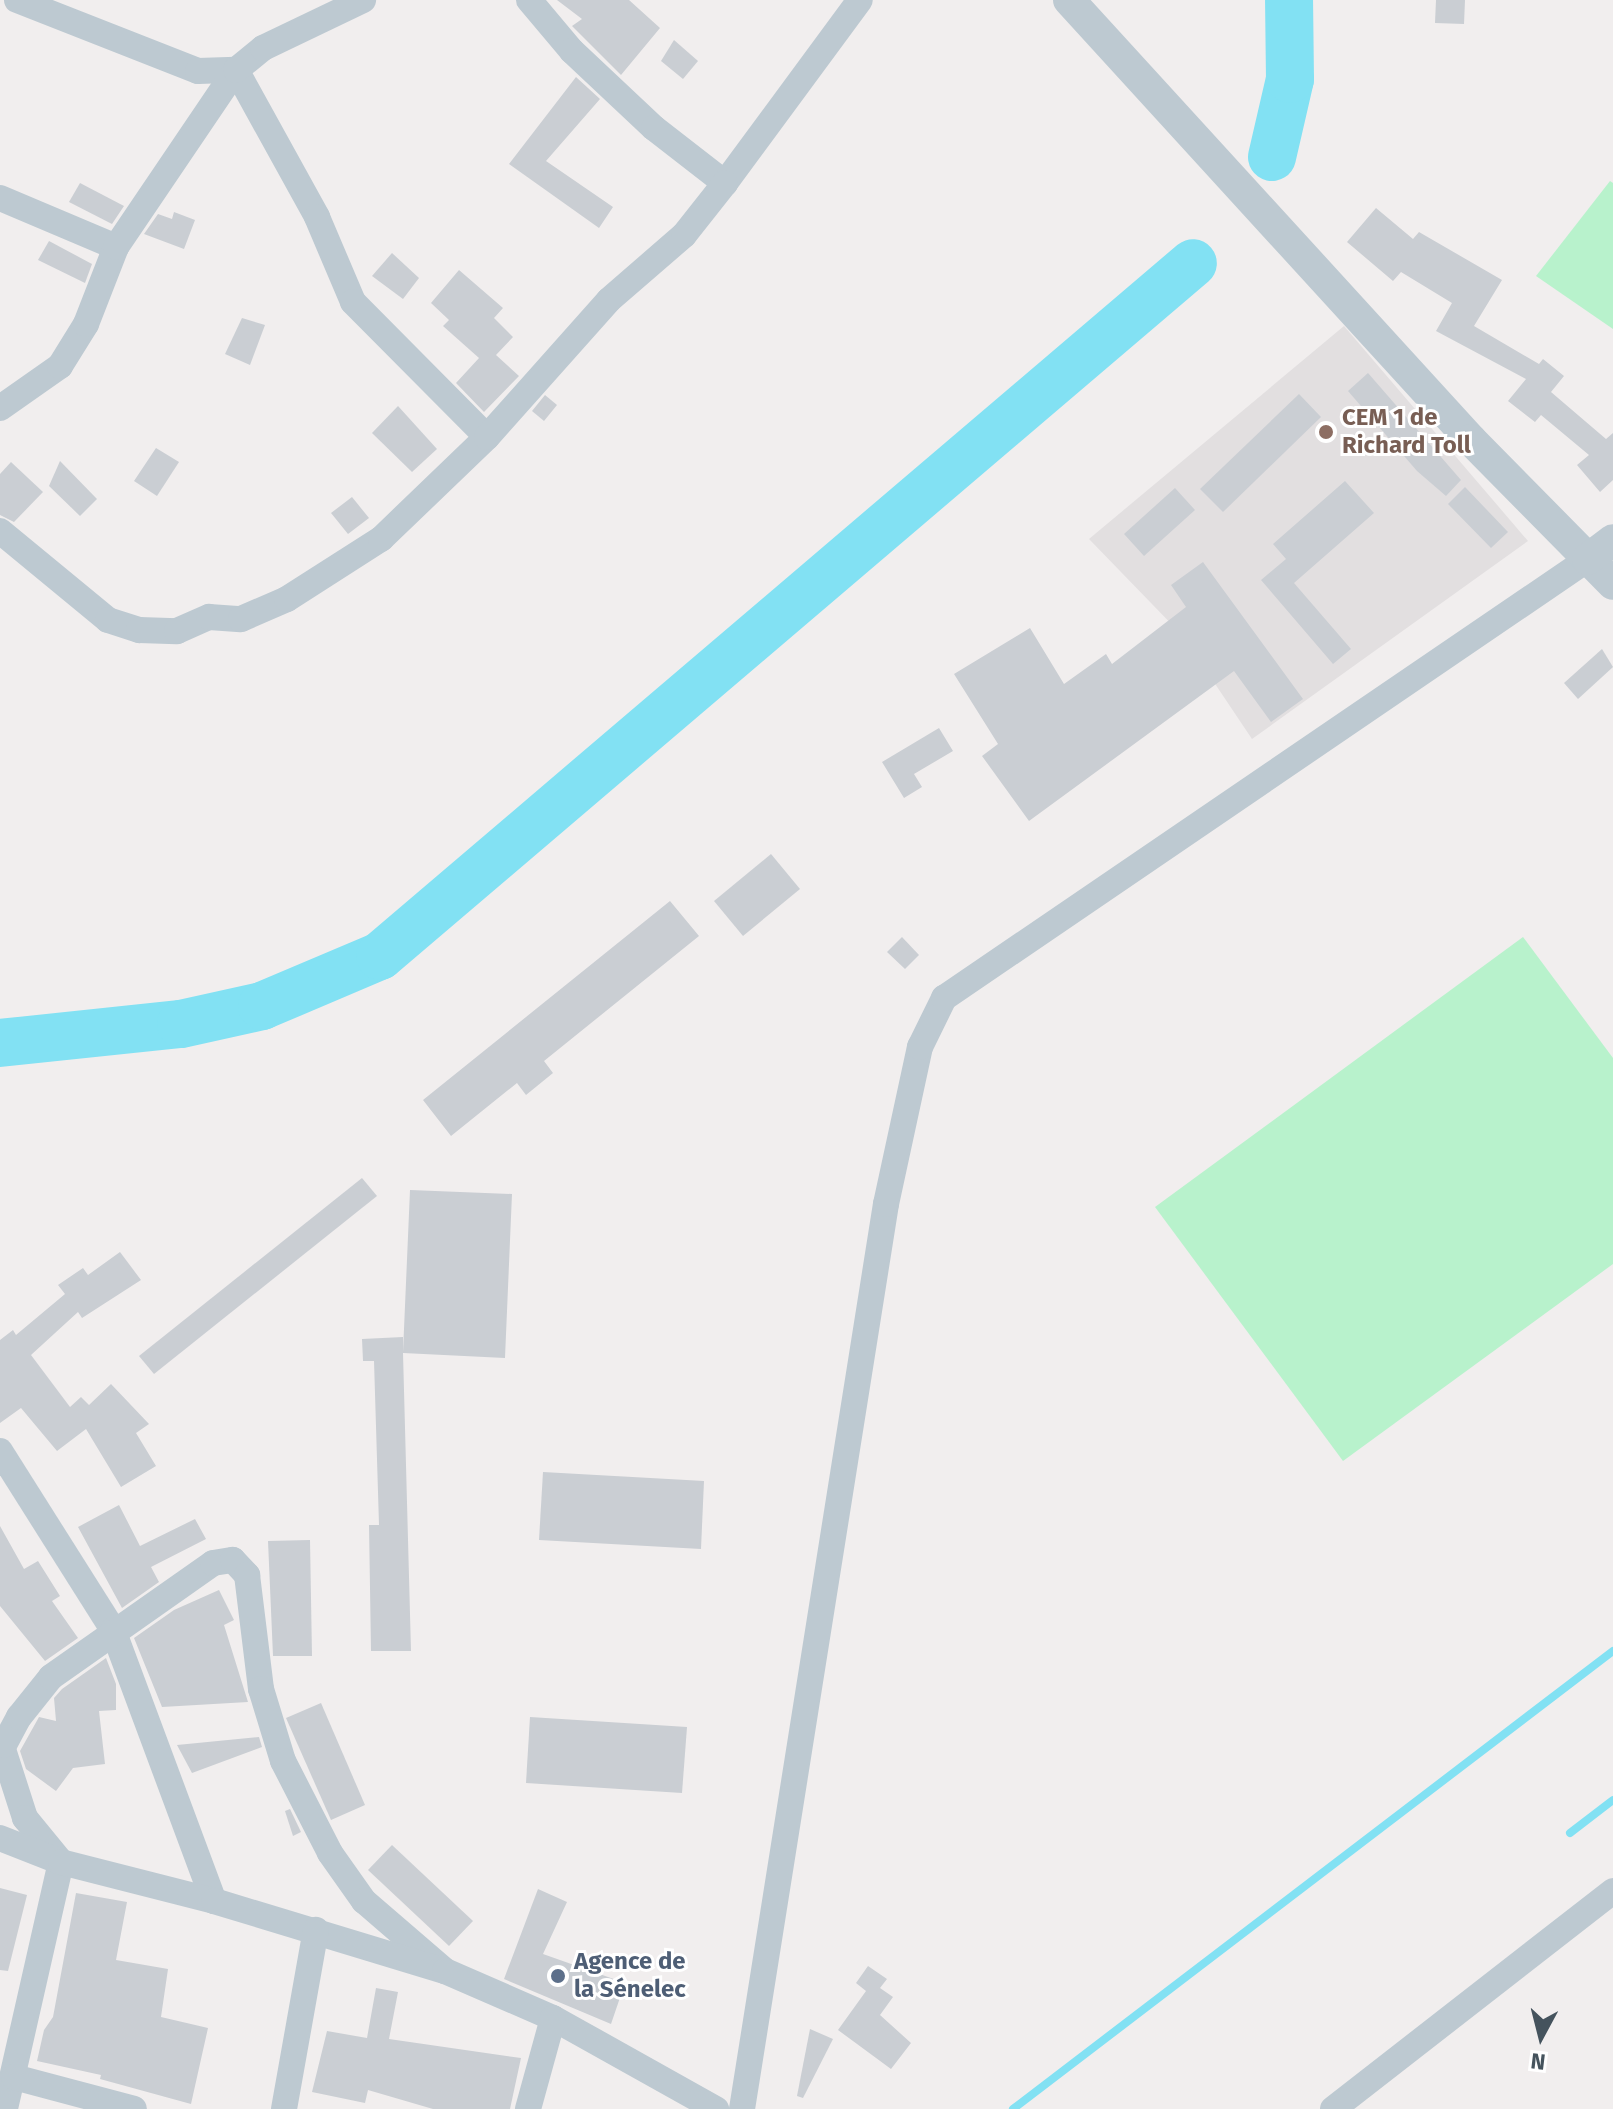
<!DOCTYPE html>
<html>
<head>
<meta charset="utf-8">
<style>
	body { margin:0 }
	#map { position:relative; width:1613px; height:2109px; overflow:hidden; background:#f1eeee; font-family:"Fira Sans",sans-serif }
	div>[style] { position:absolute }
	[style*='--x'] { left:calc(var(--x)*1px); top:calc(var(--y)*1px); width:calc(var(--w)*1px); rotate:calc(var(--a)*1deg) }
	.education>* { inset:0; background:#e2dfe0 }
	.green>* { inset:0; background:#b8f2cc }
	.stream>* { height:8px; margin:-4px; padding:0 4px; transform-origin:4px; border-radius:4px; background:#82e1f3 }
	.river>* { height:48px; margin:-24px; padding:0 24px; transform-origin:24px; border-radius:24px; background:#82e1f3 }
	.building>* { inset:0; background:#caced3 }
	.minor>* { height:26px; margin:-13px; padding:0 13px; transform-origin:13px; border-radius:13px; background:#bdc9d1 }
	.tertiary>* { height:32px; margin:-16px; padding:0 16px; transform-origin:16px; border-radius:16px; background:#bdc9d1 }
	.dots>* { width:22px; height:22px; translate:-50% -50%; box-sizing:border-box; border:4px solid #fff; border-radius:50% }
	span { translate:-50% -50%; white-space:nowrap; text-align:center; line-height:1.15; -webkit-text-stroke:6px #fff; paint-order:stroke }
	.education-label { font-size:24px; color:#785e54; font-weight:700 }
	.left { translate:0 -50%; text-align:left }
	.service-label { font-size:24px; color:#4e5e75; font-weight:700 }
	.north { position:absolute; left:1501px; top:1997px; width:80px; height:80px; -webkit-text-stroke:6px #fff; paint-order:stroke; rotate:187deg; font-size:22px; font-weight:700; line-height:32px; text-align:center; color:#45535d }
	.north::after { content:''; display:block; margin:auto; width:28px; height:36px; background:#45535d; clip-path:polygon(50% 0,100% 100%,50% 72%,0 100%) }
</style>
</head>
<body>
<div id="map">
	<div class="education">
		<i style="clip-path:polygon(1344px 326px,1528px 541px,1252px 739px,1183px 636px,1089px 539px)"></i>
	</div>
	<div class="green">
		<i style="clip-path:polygon(1610px 181px,1613px 183px,1613px 329px,1536px 276px)"></i>
		<i style="clip-path:polygon(1523px 937px,1613px 1058px,1613px 1264px,1343px 1461px,1155px 1207px)"></i>
	</div>
	<div class="stream">
		<i style="--x:1570;--y:1833;--w:54;--a:-37.5"></i>
		<i style="--x:1013;--y:2109;--w:755;--a:-37.36"></i>
	</div>
	<div class="river">
		<i style="--x:1272;--y:157;--w:80;--a:-77"></i>
		<i style="--x:1290;--y:79;--w:79;--a:-90.7"></i>
		<i style="--x:0;--y:1043;--w:182;--a:-6"></i>
		<i style="--x:181;--y:1024;--w:83;--a:-12.5"></i>
		<i style="--x:262;--y:1006;--w:128;--a:-23"></i>
		<i style="--x:380;--y:956;--w:1068;--a:-40.44"></i>
	</div>
	<div class="building">
		<i style="clip-path:polygon(557px 0,629px 0,660px 28px,621px 75px,572px 26px,582px 19px)"></i>
		<i style="clip-path:polygon(1436px 0,1465px 0,1464px 24px,1435px 23px)"></i>
		<i style="clip-path:polygon(674px 40px,698px 61px,683px 79px,661px 61px)"></i>
		<i style="clip-path:polygon(576px 77px,600px 99px,546px 161px,613px 207px,599px 228px,509px 164px)"></i>
		<i style="clip-path:polygon(80px 183px,124px 206px,112px 224px,69px 202px)"></i>
		<i style="clip-path:polygon(1376px 208px,1413px 239px,1419px 232px,1502px 280px,1474px 326px,1539px 364px,1543px 359px,1564px 376px,1551px 392px,1606px 439px,1613px 433px,1613px 480px,1600px 492px,1577px 465px,1589px 455px,1541px 415px,1535px 422px,1508px 401px,1526px 379px,1436px 331px,1452px 303px,1401px 272px,1393px 281px,1347px 242px)"></i>
		<i style="clip-path:polygon(174px 212px,195px 220px,184px 249px,144px 234px,158px 214px,172px 219px)"></i>
		<i style="clip-path:polygon(49px 241px,92px 264px,85px 283px,38px 260px)"></i>
		<i style="clip-path:polygon(392px 253px,419px 278px,403px 299px,372px 276px)"></i>
		<i style="clip-path:polygon(459px 270px,503px 308px,494px 318px,513px 337px,496px 355px,519px 376px,484px 412px,456px 383px,479px 358px,443px 326px,449px 320px,431px 303px)"></i>
		<i style="clip-path:polygon(242px 318px,265px 325px,250px 365px,225px 354px)"></i>
		<i style="clip-path:polygon(1368px 373px,1461px 480px,1446px 496px,1417px 471px,1348px 391px)"></i>
		<i style="clip-path:polygon(1299px 394px,1321px 417px,1223px 512px,1200px 489px)"></i>
		<i style="clip-path:polygon(545px 395px,557px 405px,544px 421px,532px 411px)"></i>
		<i style="clip-path:polygon(398px 406px,437px 449px,412px 472px,372px 433px)"></i>
		<i style="clip-path:polygon(156px 448px,179px 462px,157px 496px,134px 481px)"></i>
		<i style="clip-path:polygon(60px 461px,97px 499px,80px 516px,49px 486px)"></i>
		<i style="clip-path:polygon(11px 462px,43px 492px,14px 522px,0 515px,0 474px)"></i>
		<i style="clip-path:polygon(1345px 481px,1374px 513px,1294px 583px,1351px 649px,1333px 664px,1261px 580px,1286px 559px,1273px 544px)"></i>
		<i style="clip-path:polygon(1465px 487px,1508px 532px,1491px 548px,1448px 504px)"></i>
		<i style="clip-path:polygon(1175px 488px,1195px 510px,1144px 556px,1124px 534px)"></i>
		<i style="clip-path:polygon(352px 497px,369px 518px,348px 534px,331px 513px)"></i>
		<i style="clip-path:polygon(1203px 562px,1303px 699px,1271px 722px,1234px 671px,1029px 821px,982px 756px,998px 744px,954px 674px,1030px 628px,1064px 684px,1106px 654px,1112px 664px,1186px 607px,1171px 585px)"></i>
		<i style="clip-path:polygon(1602px 649px,1613px 667px,1578px 699px,1564px 683px)"></i>
		<i style="clip-path:polygon(939px 728px,953px 751px,914px 774px,922px 787px,904px 798px,882px 762px)"></i>
		<i style="clip-path:polygon(771px 854px,800px 889px,743px 936px,714px 901px)"></i>
		<i style="clip-path:polygon(670px 901px,699px 936px,544px 1061px,553px 1073px,526px 1095px,517px 1083px,451px 1136px,423px 1100px)"></i>
		<i style="clip-path:polygon(902px 937px,919px 955px,905px 969px,887px 952px)"></i>
		<i style="clip-path:polygon(362px 1178px,377px 1196px,154px 1374px,139px 1356px)"></i>
		<i style="clip-path:polygon(410px 1190px,512px 1194px,505px 1358px,403px 1353px,411px 1651px,371px 1651px,369px 1525px,379px 1525px,374px 1361px,363px 1361px,362px 1339px,403px 1337px,403px 1352px)"></i>
		<i style="clip-path:polygon(120px 1252px,141px 1280px,82px 1318px,78px 1312px,31px 1355px,70px 1407px,81px 1397px,89px 1405px,111px 1384px,149px 1424px,136px 1433px,156px 1466px,121px 1487px,86px 1429px,57px 1451px,21px 1408px,0 1423px,0 1340px,13px 1330px,16px 1335px,65px 1294px,58px 1285px,83px 1268px,88px 1275px)"></i>
		<i style="clip-path:polygon(543px 1472px,704px 1481px,701px 1549px,539px 1540px)"></i>
		<i style="clip-path:polygon(119px 1505px,140px 1546px,195px 1519px,206px 1539px,151px 1567px,159px 1582px,122px 1608px,78px 1527px)"></i>
		<i style="clip-path:polygon(0 1526px,24px 1569px,38px 1561px,60px 1596px,52px 1601px,78px 1638px,45px 1661px,0 1606px)"></i>
		<i style="clip-path:polygon(310px 1540px,312px 1656px,273px 1656px,268px 1541px)"></i>
		<i style="clip-path:polygon(219px 1590px,234px 1620px,224px 1625px,248px 1702px,162px 1707px,134px 1638px,174px 1610px)"></i>
		<i style="clip-path:polygon(106px 1658px,116px 1684px,116px 1710px,99px 1711px,105px 1764px,73px 1768px,56px 1791px,26px 1769px,20px 1751px,39px 1717px,56px 1721px,54px 1698px,62px 1689px)"></i>
		<i style="clip-path:polygon(321px 1703px,365px 1805px,331px 1820px,286px 1718px)"></i>
		<i style="clip-path:polygon(530px 1717px,687px 1727px,682px 1793px,526px 1783px)"></i>
		<i style="clip-path:polygon(259px 1737px,262px 1747px,192px 1773px,177px 1745px)"></i>
		<i style="clip-path:polygon(290px 1809px,301px 1832px,293px 1836px,285px 1811px)"></i>
		<i style="clip-path:polygon(392px 1845px,473px 1921px,449px 1946px,368px 1870px)"></i>
		<i style="clip-path:polygon(0 1888px,27px 1895px,8px 1971px,0 1970px)"></i>
		<i style="clip-path:polygon(538px 1889px,567px 1902px,543px 1954px,625px 1983px,611px 2024px,504px 1979px)"></i>
		<i style="clip-path:polygon(76px 1893px,127px 1902px,116px 1960px,168px 1969px,161px 2017px,208px 2028px,191px 2104px,100px 2079px,101px 2075px,37px 2061px,44px 2030px,53px 2017px)"></i>
		<i style="clip-path:polygon(868px 1966px,887px 1979px,880px 1988px,893px 1997px,880px 2015px,911px 2043px,891px 2069px,838px 2030px,866px 1991px,856px 1983px)"></i>
		<i style="clip-path:polygon(376px 1988px,398px 1992px,389px 2039px,521px 2058px,510px 2109px,433px 2109px,368px 2090px,365px 2103px,312px 2092px,327px 2031px,367px 2038px)"></i>
		<i style="clip-path:polygon(810px 2029px,833px 2039px,803px 2098px,797px 2096px)"></i>
	</div>
	<div class="minor">
		<i style="--x:17;--y:0;--w:194;--a:21.4"></i>
		<i style="--x:198;--y:71;--w:38;--a:-2"></i>
		<i style="--x:236;--y:70;--w:168;--a:61.1"></i>
		<i style="--x:317;--y:217;--w:92;--a:67"></i>
		<i style="--x:353;--y:302;--w:190;--a:45.2"></i>
		<i style="--x:529;--y:0;--w:67;--a:49.9"></i>
		<i style="--x:572;--y:51;--w:112;--a:43.2"></i>
		<i style="--x:654;--y:128;--w:90;--a:37.8"></i>
		<i style="--x:725;--y:183;--w:227;--a:-53.6"></i>
		<i style="--x:0;--y:198;--w:126;--a:22.9"></i>
		<i style="--x:0;--y:408;--w:73;--a:-35"></i>
		<i style="--x:60;--y:366;--w:49;--a:-58.2"></i>
		<i style="--x:86;--y:324;--w:83;--a:-68.7"></i>
		<i style="--x:116;--y:247;--w:214;--a:-55.9"></i>
		<i style="--x:236;--y:70;--w:35;--a:-39"></i>
		<i style="--x:263;--y:48;--w:111;--a:-25.6"></i>
		<i style="--x:0;--y:531;--w:140;--a:39.5"></i>
		<i style="--x:108;--y:620;--w:33;--a:18"></i>
		<i style="--x:139;--y:630;--w:38;--a:2"></i>
		<i style="--x:177;--y:631;--w:35;--a:-24"></i>
		<i style="--x:209;--y:617;--w:32;--a:4"></i>
		<i style="--x:241;--y:619;--w:50;--a:-23.5"></i>
		<i style="--x:287;--y:599;--w:112;--a:-32.6"></i>
		<i style="--x:381;--y:539;--w:147;--a:-43.9"></i>
		<i style="--x:487;--y:437;--w:183;--a:-48.3"></i>
		<i style="--x:609;--y:300;--w:99;--a:-40.9"></i>
		<i style="--x:684;--y:235;--w:66;--a:-51.7"></i>
		<i style="--x:0;--y:1451;--w:212;--a:57.7"></i>
		<i style="--x:113;--y:1630;--w:289;--a:69.6"></i>
		<i style="--x:0;--y:1740;--w:82;--a:72.2"></i>
		<i style="--x:25;--y:1818;--w:57;--a:50.7"></i>
		<i style="--x:61;--y:1862;--w:253;--a:102.8"></i>
		<i style="--x:4;--y:1745;--w:32;--a:-62"></i>
		<i style="--x:19;--y:1717;--w:51;--a:-51.3"></i>
		<i style="--x:51;--y:1677;--w:198;--a:-35.1"></i>
		<i style="--x:213;--y:1563;--w:20;--a:-9"></i>
		<i style="--x:233;--y:1560;--w:21;--a:47"></i>
		<i style="--x:247;--y:1575;--w:115;--a:83"></i>
		<i style="--x:261;--y:1689;--w:75;--a:73"></i>
		<i style="--x:283;--y:1761;--w:103;--a:62.9"></i>
		<i style="--x:330;--y:1853;--w:59;--a:54.7"></i>
		<i style="--x:364;--y:1901;--w:107;--a:40.8"></i>
		<i style="--x:0;--y:1838;--w:66;--a:21.5"></i>
		<i style="--x:61;--y:1862;--w:158;--a:14.3"></i>
		<i style="--x:214;--y:1901;--w:241;--a:16.9"></i>
		<i style="--x:445;--y:1971;--w:118;--a:23.5"></i>
		<i style="--x:553;--y:2018;--w:187;--a:29.2"></i>
		<i style="--x:14;--y:2077;--w:124;--a:14.9"></i>
		<i style="--x:284;--y:2109;--w:182;--a:-79.9"></i>
		<i style="--x:528;--y:2109;--w:94;--a:-74.6"></i>
		<i style="--x:742;--y:2109;--w:916;--a:-80.96"></i>
		<i style="--x:886;--y:1204;--w:161;--a:-77.8"></i>
		<i style="--x:920;--y:1047;--w:55;--a:-63.9"></i>
		<i style="--x:944;--y:998;--w:779;--a:-34.28"></i>
		<i style="--x:1333;--y:2109;--w:355;--a:-37.9"></i>
	</div>
	<div class="tertiary">
		<i style="--x:1069;--y:0;--w:596;--a:47.58"></i>
		<i style="--x:1471;--y:440;--w:202;--a:45.4"></i>
		<i style="--x:1588;--y:559;--w:31;--a:-37"></i>
	</div>
	<div class="dots">
		<i style="left:1326px;top:432px;background:#8d6e63"></i>
		<i style="left:558px;top:1976px;background:#5c6f8a"></i>
	</div>
	<div class="education-label">
		<span class="left" style="left:1342px;top:432px">CEM 1 de<br>Richard Toll</span>
	</div>
	<div class="service-label">
		<span class="left" style="left:574px;top:1976px">Agence de<br>la Sénelec</span>
	</div>
	<div class="north">N</div>
</div>
</body>
</html>
